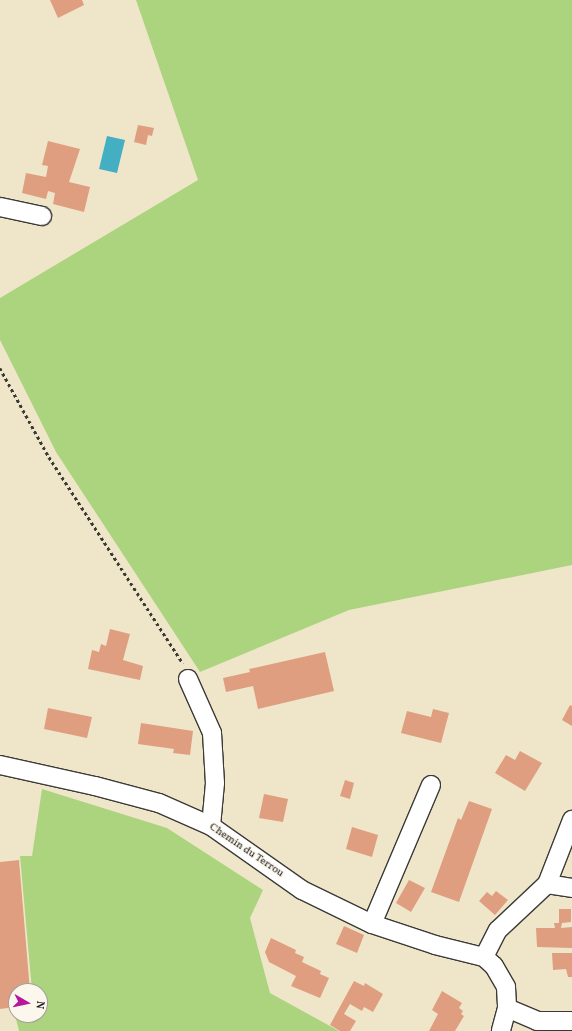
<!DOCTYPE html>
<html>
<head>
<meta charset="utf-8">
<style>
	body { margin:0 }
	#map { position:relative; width:572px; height:1031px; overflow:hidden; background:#efe6c9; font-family:Vollkorn,serif }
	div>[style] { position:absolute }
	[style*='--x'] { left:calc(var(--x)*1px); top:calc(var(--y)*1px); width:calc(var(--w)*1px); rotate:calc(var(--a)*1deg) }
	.green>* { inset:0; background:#acd47f }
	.water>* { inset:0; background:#44aec3 }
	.building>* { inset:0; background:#df9e80 }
	.path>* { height:2.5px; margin-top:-1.25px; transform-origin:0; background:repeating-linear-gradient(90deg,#3c3a36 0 3px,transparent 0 6px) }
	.roads { filter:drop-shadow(1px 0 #3c3a36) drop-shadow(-1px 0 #3c3a36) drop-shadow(0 1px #3c3a36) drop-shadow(0 -1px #3c3a36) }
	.minor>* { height:18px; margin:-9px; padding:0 9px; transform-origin:9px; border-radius:9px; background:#fff }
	span { translate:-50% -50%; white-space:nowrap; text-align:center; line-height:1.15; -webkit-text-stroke:3px #fbf7ec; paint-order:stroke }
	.street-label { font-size:11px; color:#1c1c1c }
	.north { position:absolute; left:8px; top:983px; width:40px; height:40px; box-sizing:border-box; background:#fbf7ec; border:1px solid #a29f99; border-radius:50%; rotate:99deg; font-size:11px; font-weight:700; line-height:16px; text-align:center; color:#1c1c1c }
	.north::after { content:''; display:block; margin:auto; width:14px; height:18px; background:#b5179e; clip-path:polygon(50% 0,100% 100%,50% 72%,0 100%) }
</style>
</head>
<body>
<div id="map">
	<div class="green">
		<i style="clip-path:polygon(136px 0,572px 0,572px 565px,349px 610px,200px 672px,56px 452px,0 340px,0 298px,198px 180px)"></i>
		<i style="clip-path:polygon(42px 789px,167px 828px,263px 890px,250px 918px,270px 993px,339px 1031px,19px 1031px,16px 1019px,40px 1015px,40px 991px,32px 991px,20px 856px,32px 856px)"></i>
	</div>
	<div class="water">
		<i style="clip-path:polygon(107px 136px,125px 140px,117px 173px,99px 169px)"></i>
	</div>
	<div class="building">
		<i style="clip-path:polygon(50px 0,82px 0,84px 5px,58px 18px)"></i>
		<i style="clip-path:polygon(138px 125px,154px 128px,152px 136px,148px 135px,146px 145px,134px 142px)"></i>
		<i style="clip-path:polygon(48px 141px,80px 149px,69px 182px,90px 187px,84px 212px,53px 204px,55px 193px,48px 191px,46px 199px,22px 193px,26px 173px,46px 177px,48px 166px,42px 165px)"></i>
		<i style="clip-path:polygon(110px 629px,130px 634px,123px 660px,143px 666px,140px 680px,88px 669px,92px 650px,99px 652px,101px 644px,106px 646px)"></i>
		<i style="clip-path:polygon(325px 652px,334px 691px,258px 709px,253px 686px,226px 692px,223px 678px,250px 672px,249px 669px)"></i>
		<i style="clip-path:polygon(570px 705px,572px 706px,572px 726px,562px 720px)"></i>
		<i style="clip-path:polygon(48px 708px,92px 717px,87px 738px,44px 729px)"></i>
		<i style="clip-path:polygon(433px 709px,449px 713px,441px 743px,401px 733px,407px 711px,431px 717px)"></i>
		<i style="clip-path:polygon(141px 723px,193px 731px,190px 755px,173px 753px,174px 749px,138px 744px)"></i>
		<i style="clip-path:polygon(520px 751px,542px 763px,525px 791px,495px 773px,506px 755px,515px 760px)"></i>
		<i style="clip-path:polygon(345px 780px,354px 783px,350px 799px,340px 796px)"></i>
		<i style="clip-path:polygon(264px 794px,288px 799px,283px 822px,259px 818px)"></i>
		<i style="clip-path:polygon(469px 801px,492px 809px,459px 902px,431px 892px,458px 818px,461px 820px)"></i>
		<i style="clip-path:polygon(352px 827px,378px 835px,372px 857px,346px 849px)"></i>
		<i style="clip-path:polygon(19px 860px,30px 991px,16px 991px,16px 1007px,0 1009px,0 862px)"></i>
		<i style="clip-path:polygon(409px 880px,425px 888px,411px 912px,396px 903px)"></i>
		<i style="clip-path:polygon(496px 891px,508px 900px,495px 915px,479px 901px,487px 892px,492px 896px)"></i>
		<i style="clip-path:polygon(559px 909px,571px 909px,571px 922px,562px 923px,561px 928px,572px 927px,572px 948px,537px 947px,536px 928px,555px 928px,554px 923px,559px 923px)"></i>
		<i style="clip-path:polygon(344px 926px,364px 935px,357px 953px,336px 944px)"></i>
		<i style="clip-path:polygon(271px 938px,296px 950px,295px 953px,304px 957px,302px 962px,321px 971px,320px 974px,329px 978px,320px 998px,291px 986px,296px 976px,269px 962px,265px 952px)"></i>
		<i style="clip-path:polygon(552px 953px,572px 953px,572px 977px,568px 977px,566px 969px,553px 970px)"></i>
		<i style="clip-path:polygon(354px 981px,364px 986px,365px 983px,383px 994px,373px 1012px,364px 1007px,362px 1011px,350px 1004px,344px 1014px,356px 1021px,350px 1031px,340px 1031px,330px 1025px)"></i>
		<i style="clip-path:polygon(442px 991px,462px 1003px,459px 1008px,463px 1011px,461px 1014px,464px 1016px,455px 1031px,429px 1031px,438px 1014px,432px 1010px)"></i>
	</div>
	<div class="path">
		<i style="--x:0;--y:368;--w:102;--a:61.2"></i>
		<i style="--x:49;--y:457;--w:246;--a:57"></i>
	</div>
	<div class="roads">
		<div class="minor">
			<i style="--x:0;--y:207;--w:43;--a:12.1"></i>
			<i style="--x:188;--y:679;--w:59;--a:66"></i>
			<i style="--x:212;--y:733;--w:50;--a:86.6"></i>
			<i style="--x:215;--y:783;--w:43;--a:95.3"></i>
			<i style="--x:0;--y:765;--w:97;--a:12.5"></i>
			<i style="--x:95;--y:786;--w:66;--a:14.9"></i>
			<i style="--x:159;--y:803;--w:57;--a:23.9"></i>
			<i style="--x:211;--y:826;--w:111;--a:35.1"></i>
			<i style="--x:302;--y:890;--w:78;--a:25.9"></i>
			<i style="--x:372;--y:924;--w:66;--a:18.4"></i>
			<i style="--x:435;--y:945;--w:50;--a:13.8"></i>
			<i style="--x:547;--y:884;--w:25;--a:9"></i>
			<i style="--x:372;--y:924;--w:151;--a:-67"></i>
			<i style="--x:484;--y:957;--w:30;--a:-63"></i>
			<i style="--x:498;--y:930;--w:67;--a:-43.2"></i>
			<i style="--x:547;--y:884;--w:69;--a:-68.7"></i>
			<i style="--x:484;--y:957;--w:13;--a:42"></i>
			<i style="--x:494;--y:966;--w:24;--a:60"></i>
			<i style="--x:506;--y:987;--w:21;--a:87"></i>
			<i style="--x:507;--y:1008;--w:24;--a:105"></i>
			<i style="--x:507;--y:1008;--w:33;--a:23"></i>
			<i style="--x:537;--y:1021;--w:35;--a:0"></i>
		</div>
	</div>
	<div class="street-label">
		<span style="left:246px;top:851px;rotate:34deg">Chemin du Terrou</span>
	</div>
	<div class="north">N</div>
</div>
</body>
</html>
